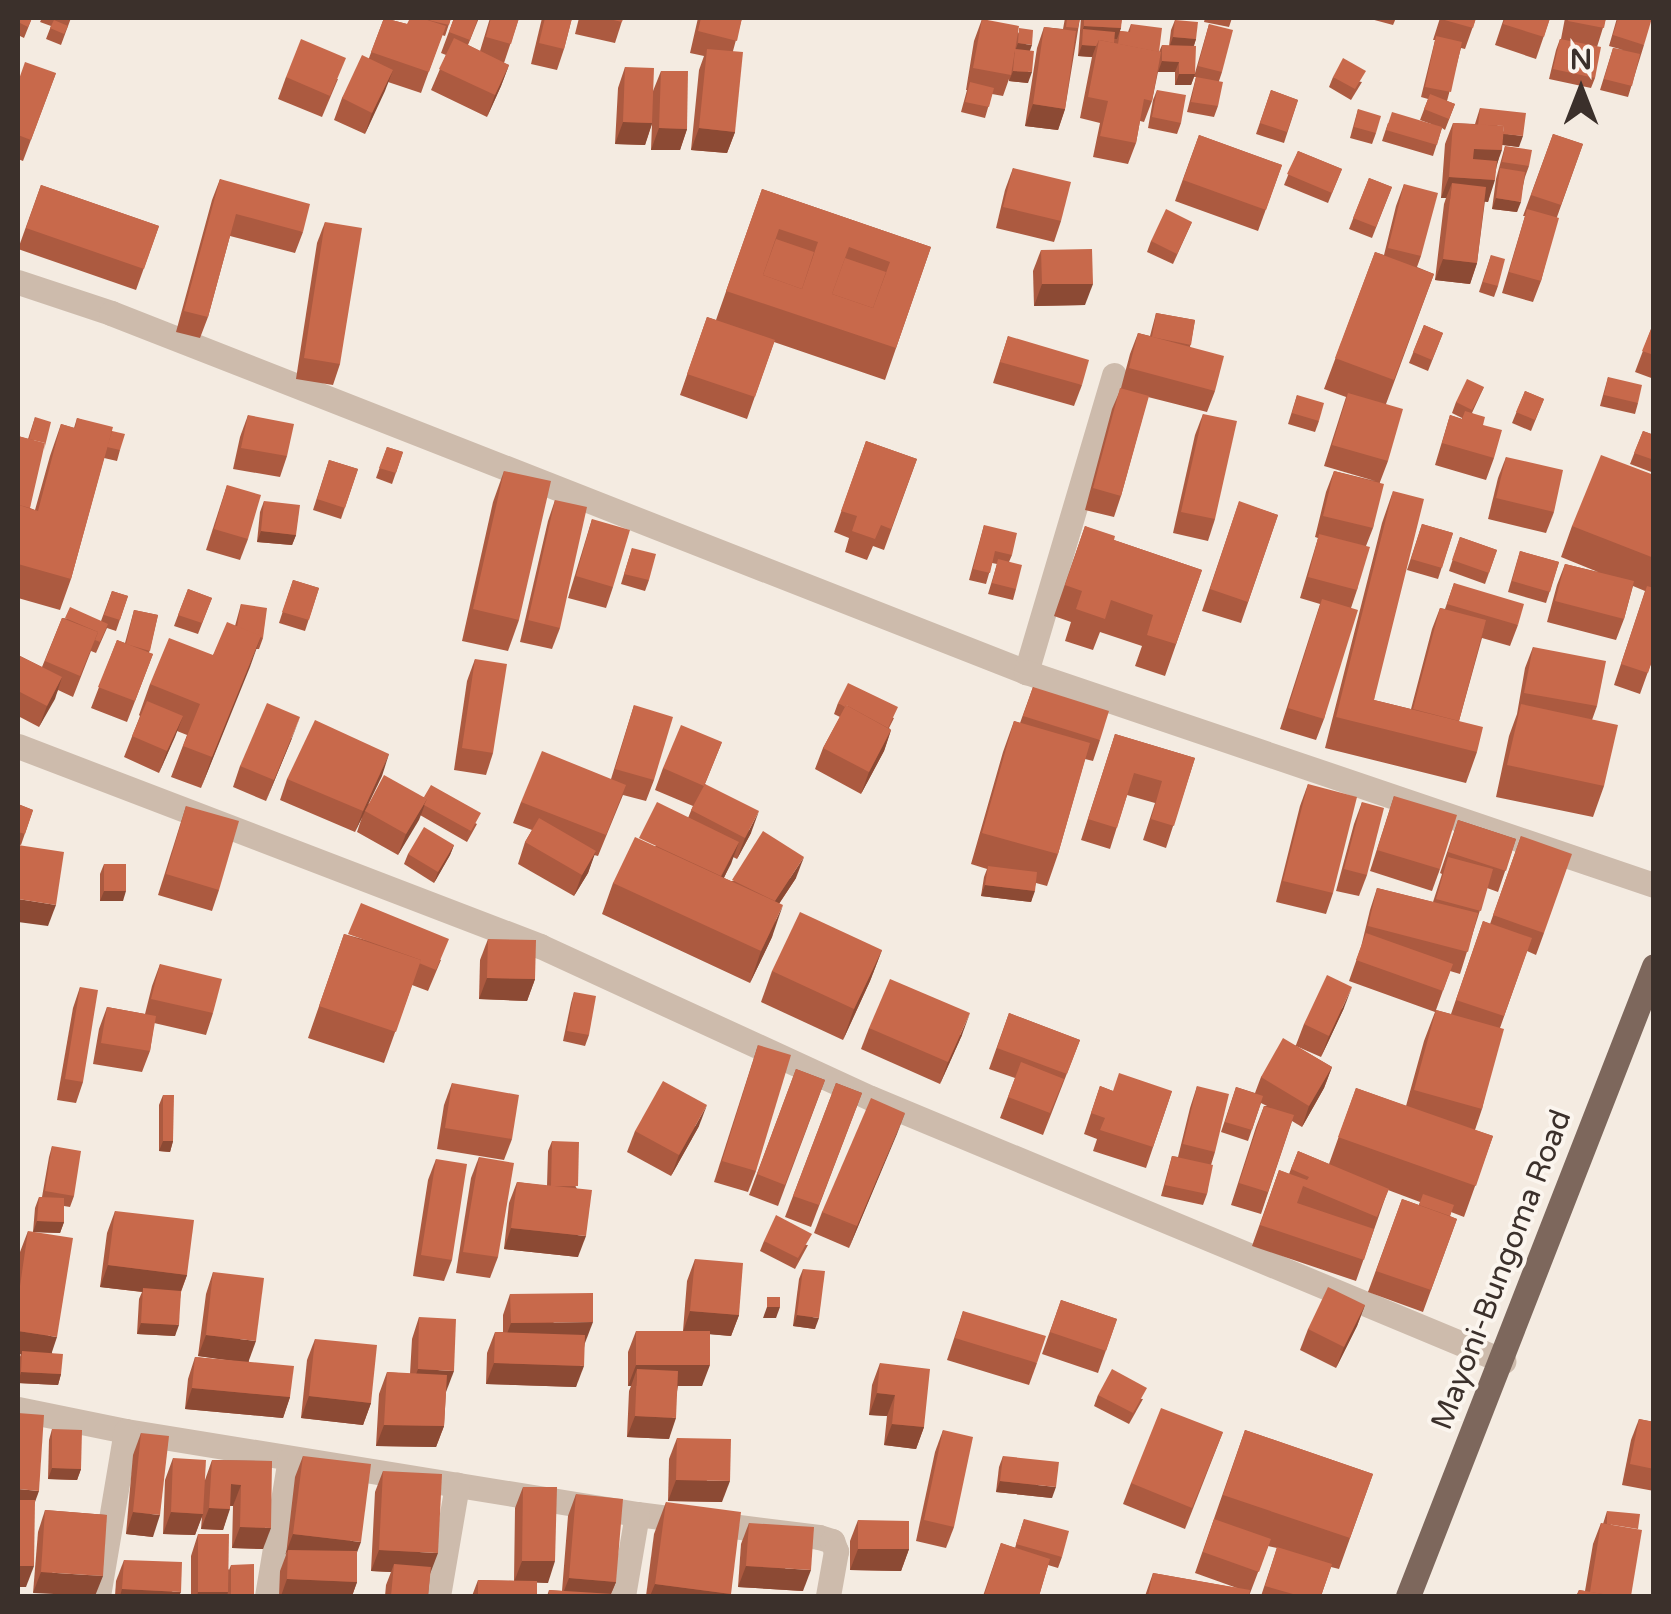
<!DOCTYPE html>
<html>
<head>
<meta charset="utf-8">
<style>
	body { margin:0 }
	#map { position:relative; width:1671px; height:1614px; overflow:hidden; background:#f4ebe1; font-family:"Varela Round",sans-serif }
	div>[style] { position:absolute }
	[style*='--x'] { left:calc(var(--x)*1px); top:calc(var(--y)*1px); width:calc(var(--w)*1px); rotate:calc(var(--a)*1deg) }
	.street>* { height:25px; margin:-12.5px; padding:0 12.5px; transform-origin:12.5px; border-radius:12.5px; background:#cdbbac }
	.primary>* { height:25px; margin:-12.5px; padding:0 12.5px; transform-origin:12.5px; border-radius:12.5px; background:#7d675c }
	.wall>* { inset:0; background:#ac5a40 }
	.shaded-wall>* { inset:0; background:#8c4a34 }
	.building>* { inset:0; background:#c8694b }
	span { translate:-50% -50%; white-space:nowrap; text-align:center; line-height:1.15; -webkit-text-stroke:8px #fbf5ee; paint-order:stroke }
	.street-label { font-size:30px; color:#3b302b }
	.frame { position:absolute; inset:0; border:20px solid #3b302b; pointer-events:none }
	.north { position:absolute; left:1531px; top:40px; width:100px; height:100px; -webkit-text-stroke:8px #fbf5ee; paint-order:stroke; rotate:0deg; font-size:28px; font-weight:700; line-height:40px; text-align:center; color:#3b302b }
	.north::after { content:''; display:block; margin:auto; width:35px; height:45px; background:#3b302b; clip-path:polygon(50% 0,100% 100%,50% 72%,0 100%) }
</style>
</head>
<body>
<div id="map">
	<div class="street">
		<i style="--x:18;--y:282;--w:98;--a:18.4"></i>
		<i style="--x:111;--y:313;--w:983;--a:21.42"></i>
		<i style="--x:1114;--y:375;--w:310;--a:106.5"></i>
		<i style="--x:1026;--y:672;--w:663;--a:18.74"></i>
		<i style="--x:18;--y:746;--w:559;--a:20.96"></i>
		<i style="--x:540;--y:946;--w:364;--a:24.7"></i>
		<i style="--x:871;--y:1098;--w:685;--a:22.59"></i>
		<i style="--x:18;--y:1409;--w:110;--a:11.5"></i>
		<i style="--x:126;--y:1431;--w:518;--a:9.23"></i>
		<i style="--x:637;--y:1514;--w:183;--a:7.2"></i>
		<i style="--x:819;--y:1537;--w:14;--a:17"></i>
		<i style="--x:832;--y:1541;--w:11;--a:68"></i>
		<i style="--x:836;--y:1551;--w:46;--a:100.1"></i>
		<i style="--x:98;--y:1596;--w:167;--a:-80.4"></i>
		<i style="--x:267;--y:1596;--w:139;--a:-80.5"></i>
		<i style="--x:438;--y:1596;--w:113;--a:-80.3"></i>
		<i style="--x:623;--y:1596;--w:83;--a:-80.3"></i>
	</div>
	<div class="primary">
		<i style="--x:1408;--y:1596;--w:676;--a:-68.67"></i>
	</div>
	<div class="wall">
		<i style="clip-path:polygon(18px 18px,32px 18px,24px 38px,18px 35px)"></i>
		<i style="clip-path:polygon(42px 18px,71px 18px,61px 45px,46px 39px,51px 26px,40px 22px)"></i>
		<i style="clip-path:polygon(384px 18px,407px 24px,425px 18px,451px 18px,445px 36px,442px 35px,421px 93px,388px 82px,365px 134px,334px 120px,342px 98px,369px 58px)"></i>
		<i style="clip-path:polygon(454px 18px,479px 18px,468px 45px,480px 51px,490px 18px,519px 18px,504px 63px,509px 65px,501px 86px,487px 117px,431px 90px,446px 55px,441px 53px)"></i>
		<i style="clip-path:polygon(542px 18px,572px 18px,564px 49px,557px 70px,531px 64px)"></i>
		<i style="clip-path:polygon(579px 18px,623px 18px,615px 43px,575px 34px)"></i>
		<i style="clip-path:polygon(698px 18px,742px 18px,733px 51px,735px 132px,727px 153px,691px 150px,699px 70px,704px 56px,690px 53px)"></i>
		<i style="clip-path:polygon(1065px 18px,1080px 18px,1065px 109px,1058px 130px,1025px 126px,1037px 48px,1044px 27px,1063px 29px)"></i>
		<i style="clip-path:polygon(1081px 18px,1122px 18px,1120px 31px,1128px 32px,1131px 24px,1159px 52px,1162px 45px,1169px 46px,1171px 30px,1175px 20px,1196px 39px,1194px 46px,1195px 73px,1209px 24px,1222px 72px,1219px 81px,1218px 106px,1214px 117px,1187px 112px,1196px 77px,1194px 77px,1191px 85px,1175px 85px,1175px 72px,1158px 72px,1152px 101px,1144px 122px,1140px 121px,1136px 143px,1128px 164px,1093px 157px,1100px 123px,1080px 118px,1092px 57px,1078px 56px)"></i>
		<i style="clip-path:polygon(1205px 18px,1232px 18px,1229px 27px,1204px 22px)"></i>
		<i style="clip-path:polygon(1367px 18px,1396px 18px,1393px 25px)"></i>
		<i style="clip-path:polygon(1440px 18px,1476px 18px,1465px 49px,1461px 48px,1447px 101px,1455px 104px,1445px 130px,1442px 128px,1433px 156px,1382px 141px,1388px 123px,1431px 124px,1420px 120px,1428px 99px,1421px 97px,1435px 40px,1433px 40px)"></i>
		<i style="clip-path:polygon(1504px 18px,1550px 18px,1536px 59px,1495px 45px)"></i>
		<i style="clip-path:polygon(1565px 18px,1606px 18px,1597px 47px,1595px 78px,1591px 88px,1549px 79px,1556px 50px,1560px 39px,1561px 39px)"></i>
		<i style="clip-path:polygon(1617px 18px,1644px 45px,1628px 97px,1600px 90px,1613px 48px,1623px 50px,1609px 46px)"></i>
		<i style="clip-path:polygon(982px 19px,1018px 32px,1029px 50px,1028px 83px,1009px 81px,1009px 79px,1003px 96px,992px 94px,985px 118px,961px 112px,967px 90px,966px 90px,974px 41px)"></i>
		<i style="clip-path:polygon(625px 67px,653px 91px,661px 71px,687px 129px,680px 150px,651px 150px,652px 124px,645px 145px,615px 144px,618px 88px)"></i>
		<i style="clip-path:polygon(56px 73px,23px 161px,18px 159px,18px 82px)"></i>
		<i style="clip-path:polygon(286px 77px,338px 79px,322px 117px,278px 99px)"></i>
		<i style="clip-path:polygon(1333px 77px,1362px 82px,1351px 100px,1329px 87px)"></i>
		<i style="clip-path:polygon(1157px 90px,1181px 123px,1177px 134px,1148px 128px,1153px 100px)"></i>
		<i style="clip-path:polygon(1271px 90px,1298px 100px,1284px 143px,1256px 134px)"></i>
		<i style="clip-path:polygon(1480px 108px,1519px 147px,1502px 145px,1488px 202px,1485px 201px,1477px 263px,1470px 284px,1435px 280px,1444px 204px,1446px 198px,1441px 198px,1445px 144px,1453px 123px,1475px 124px)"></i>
		<i style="clip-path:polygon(1358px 109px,1376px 133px,1372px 144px,1350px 138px)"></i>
		<i style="clip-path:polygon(1553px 134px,1583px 144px,1557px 217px,1541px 281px,1533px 302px,1502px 293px,1525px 216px,1523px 216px)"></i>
		<i style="clip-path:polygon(1199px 135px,1282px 165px,1258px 231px,1175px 201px)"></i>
		<i style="clip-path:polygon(1505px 146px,1529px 166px,1525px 177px,1517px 212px,1492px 209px,1496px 179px)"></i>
		<i style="clip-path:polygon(1298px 151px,1342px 169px,1328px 203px,1284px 185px)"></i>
		<i style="clip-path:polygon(1013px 168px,1061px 221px,1054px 242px,996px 228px,1005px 190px)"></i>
		<i style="clip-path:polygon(1369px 178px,1392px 187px,1372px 238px,1349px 229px)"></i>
		<i style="clip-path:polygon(220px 179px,303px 232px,295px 253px,230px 236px,208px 317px,200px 338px,176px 332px,212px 200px)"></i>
		<i style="clip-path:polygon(1404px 184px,1421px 256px,1417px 267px,1434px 274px,1386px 404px,1388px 461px,1380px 482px,1373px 528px,1366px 546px,1357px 590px,1351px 608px,1324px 719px,1316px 740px,1280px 729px,1320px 604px,1300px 598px,1318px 538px,1315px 537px,1326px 492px,1334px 471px,1375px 481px,1324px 466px,1346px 397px,1324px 389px,1375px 252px,1384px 255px,1396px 206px)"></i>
		<i style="clip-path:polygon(41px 185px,159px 226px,136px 290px,18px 249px)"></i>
		<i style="clip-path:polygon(762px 189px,931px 247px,885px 380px,774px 342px,747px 419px,680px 395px,707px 317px,716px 320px)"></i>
		<i style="clip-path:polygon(325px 222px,340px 364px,333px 385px,296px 379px,317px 243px)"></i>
		<i style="clip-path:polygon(1192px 222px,1173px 264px,1147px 252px,1151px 241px)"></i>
		<i style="clip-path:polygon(1041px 250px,1085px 305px,1034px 306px,1033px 271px)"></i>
		<i style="clip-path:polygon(1491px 255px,1498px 286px,1494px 297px,1479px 292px)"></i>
		<i style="clip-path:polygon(1156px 313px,1195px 320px,1190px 347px,1215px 391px,1207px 412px,1148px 397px,1121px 496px,1114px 517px,1085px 510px,1112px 409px,1121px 388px,1130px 354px,1138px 333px,1150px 336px)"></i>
		<i style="clip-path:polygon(1653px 324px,1654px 325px,1654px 379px,1635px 372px)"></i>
		<i style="clip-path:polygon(1424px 325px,1443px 333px,1428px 371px,1409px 363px)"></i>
		<i style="clip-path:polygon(1008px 336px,1082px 385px,1074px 406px,993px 383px)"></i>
		<i style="clip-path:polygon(1608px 377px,1638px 403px,1635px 414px,1600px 406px)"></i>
		<i style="clip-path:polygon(1484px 387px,1472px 413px,1483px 425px,1494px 458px,1486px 480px,1435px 465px,1450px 415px,1462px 419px,1462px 418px,1452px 413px,1456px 402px)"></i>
		<i style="clip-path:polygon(1525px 391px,1544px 399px,1531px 431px,1512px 423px)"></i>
		<i style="clip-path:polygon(1297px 395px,1319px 421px,1315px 432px,1288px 424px)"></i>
		<i style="clip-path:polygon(1203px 414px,1215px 519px,1208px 541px,1173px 533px,1195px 435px)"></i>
		<i style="clip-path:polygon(248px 415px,287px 456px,280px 477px,233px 469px,240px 437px)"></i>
		<i style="clip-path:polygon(35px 417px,30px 508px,35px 510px,50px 456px,61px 424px,74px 428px,77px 418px,112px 431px,120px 450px,117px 461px,104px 458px,71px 579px,60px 610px,18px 598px,18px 436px,28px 439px)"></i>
		<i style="clip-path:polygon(1643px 431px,1654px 435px,1654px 473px,1630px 464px)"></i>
		<i style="clip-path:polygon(866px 441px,917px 459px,884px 550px,873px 546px,867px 560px,845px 552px,849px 538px,834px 532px)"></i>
		<i style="clip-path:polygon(387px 447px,403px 452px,392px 484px,376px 478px)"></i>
		<i style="clip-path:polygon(1506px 457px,1554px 512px,1546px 533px,1488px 519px,1498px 478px)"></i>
		<i style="clip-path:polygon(329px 460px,358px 469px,341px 519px,313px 510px)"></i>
		<i style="clip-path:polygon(504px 471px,519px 620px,508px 651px,462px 641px,493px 502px)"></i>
		<i style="clip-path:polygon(1654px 475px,1654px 655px,1640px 694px,1614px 685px,1645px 591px,1633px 586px,1624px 619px,1616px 640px,1547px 622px,1557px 585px,1565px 564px,1598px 572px,1561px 557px,1572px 526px)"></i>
		<i style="clip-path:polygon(227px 485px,248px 539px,240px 560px,206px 550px)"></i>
		<i style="clip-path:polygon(1393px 491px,1374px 700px,1411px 709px,1432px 629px,1440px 608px,1445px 609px,1454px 583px,1518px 625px,1510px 646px,1482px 638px,1459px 721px,1477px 752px,1466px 783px,1325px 748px,1382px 523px)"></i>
		<i style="clip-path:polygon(555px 500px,560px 628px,552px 649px,520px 642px,548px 521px)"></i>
		<i style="clip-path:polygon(264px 501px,296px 535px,292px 545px,257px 542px,260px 512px)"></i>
		<i style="clip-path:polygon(1239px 502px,1278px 515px,1241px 623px,1202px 611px)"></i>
		<i style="clip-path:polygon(592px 519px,613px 587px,606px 608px,568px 598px)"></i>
		<i style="clip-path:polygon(1422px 524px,1453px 533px,1438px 579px,1407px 570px)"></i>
		<i style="clip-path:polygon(984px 525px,1012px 555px,1009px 562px,1016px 589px,1013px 600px,988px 594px,997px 564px,992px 563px,986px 584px,969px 580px)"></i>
		<i style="clip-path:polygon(1085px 526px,1114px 540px,1202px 570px,1165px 676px,1135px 666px,1142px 646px,1100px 632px,1093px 650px,1065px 641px,1071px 622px,1054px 616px)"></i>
		<i style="clip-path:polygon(1460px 537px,1497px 550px,1485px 584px,1449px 571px)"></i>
		<i style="clip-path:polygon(632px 548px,649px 580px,645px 591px,621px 584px)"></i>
		<i style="clip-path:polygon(1520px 551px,1559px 562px,1546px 603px,1508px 592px)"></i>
		<i style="clip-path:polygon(293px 580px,319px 588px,305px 631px,279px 623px)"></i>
		<i style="clip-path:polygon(188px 589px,212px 598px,198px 634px,174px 626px)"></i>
		<i style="clip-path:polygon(112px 591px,128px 596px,116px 631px,107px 628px,96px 653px,91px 651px,73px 697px,58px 690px,39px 727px,18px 716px,18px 655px,42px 667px,62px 618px,101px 621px)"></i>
		<i style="clip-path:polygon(241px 604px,263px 638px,259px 649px,256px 649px,201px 788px,171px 777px,187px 735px,177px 731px,159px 773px,124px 757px,140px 716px,139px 715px,150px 684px,213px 655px,235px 626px)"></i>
		<i style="clip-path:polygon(134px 610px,158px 615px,149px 653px,153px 654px,127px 722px,91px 708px,117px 640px,125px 643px)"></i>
		<i style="clip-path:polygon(1533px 647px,1597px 706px,1592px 720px,1604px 786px,1593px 817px,1496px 797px,1509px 736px,1517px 714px,1525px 668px)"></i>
		<i style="clip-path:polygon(475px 659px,493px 753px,486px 775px,454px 770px,467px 681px)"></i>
		<i style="clip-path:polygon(1033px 687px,1100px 740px,1093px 761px,1085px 759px,1058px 854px,1047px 886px,1036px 883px,1031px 902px,981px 896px,984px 877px,987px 869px,971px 864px,1003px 752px,1014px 721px,1020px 723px)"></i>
		<i style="clip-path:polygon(838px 703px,894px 718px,889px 728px,891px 730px,884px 751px,861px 794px,815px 769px,823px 748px,840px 717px,834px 714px)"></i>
		<i style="clip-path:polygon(634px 705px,654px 780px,646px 801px,623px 795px,598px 856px,594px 855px,588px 873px,574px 896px,518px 864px,525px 842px,532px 830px,513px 823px,521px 802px,611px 779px)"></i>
		<i style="clip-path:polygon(1115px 734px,1195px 758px,1166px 848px,1143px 840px,1155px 803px,1127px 795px,1110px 849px,1081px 840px)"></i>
		<i style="clip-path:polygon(292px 738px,266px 801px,233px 787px,240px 766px)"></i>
		<i style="clip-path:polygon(722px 742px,705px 784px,751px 833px,737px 859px,733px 857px,724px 878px,731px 881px,796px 878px,779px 904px,772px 937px,750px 983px,602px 914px,613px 883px,688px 818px,693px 806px,655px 790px,663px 768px)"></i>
		<i style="clip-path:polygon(389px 754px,368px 804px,424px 797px,477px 824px,467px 842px,420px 815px,398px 855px,357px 832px,362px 817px,355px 832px,280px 800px,287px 779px)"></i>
		<i style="clip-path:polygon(1308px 784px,1333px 893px,1326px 914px,1276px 902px,1300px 806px)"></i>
		<i style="clip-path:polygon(1394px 796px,1440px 869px,1432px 891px,1370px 871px)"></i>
		<i style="clip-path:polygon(1362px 802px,1367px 875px,1359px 896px,1336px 891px,1354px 824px)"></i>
		<i style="clip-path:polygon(18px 804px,33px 810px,21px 845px,18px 844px)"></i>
		<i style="clip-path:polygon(186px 806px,219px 890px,212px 911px,158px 895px)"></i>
		<i style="clip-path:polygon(1458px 820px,1516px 839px,1498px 892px,1487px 888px,1460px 974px,1450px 971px,1436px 1010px,1451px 1014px,1483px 921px,1490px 924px,1521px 836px,1544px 933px,1536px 955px,1527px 951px,1500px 1028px,1482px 1109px,1475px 1130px,1493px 1136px,1464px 1217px,1451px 1212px,1450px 1216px,1457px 1219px,1423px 1312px,1368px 1292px,1402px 1199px,1419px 1205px,1420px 1202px,1388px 1190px,1356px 1281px,1252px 1246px,1279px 1170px,1289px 1174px,1298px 1151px,1329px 1164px,1356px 1088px,1406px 1106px,1424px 1041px,1435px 1012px,1349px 981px,1361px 947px,1370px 910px,1377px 888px,1433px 902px,1442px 874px,1440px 873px)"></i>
		<i style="clip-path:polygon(454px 845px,450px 855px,434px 883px,404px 864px,408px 854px)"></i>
		<i style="clip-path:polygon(104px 864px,123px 901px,100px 901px,100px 874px)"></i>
		<i style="clip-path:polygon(344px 934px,441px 960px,428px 991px,412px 985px,384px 1063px,308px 1038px)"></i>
		<i style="clip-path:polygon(488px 939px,535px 979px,527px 1001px,479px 999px,480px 960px)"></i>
		<i style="clip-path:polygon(882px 950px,870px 981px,843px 1040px,761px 1002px,772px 971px)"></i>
		<i style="clip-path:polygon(160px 964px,213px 1013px,206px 1035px,154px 1023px,150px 1051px,142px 1072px,93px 1064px,99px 1029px,107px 1007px,145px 1014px,152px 986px)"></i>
		<i style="clip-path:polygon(80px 987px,83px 1082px,76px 1103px,57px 1100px,73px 1008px)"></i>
		<i style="clip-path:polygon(574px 992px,589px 1035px,585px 1046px,563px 1041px,571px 1003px)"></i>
		<i style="clip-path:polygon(1344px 1008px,1321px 1057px,1296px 1046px,1332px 1067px,1324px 1088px,1302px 1127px,1292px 1121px,1261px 1214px,1231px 1205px,1256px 1127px,1264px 1106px,1267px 1106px,1261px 1103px,1248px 1141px,1221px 1132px,1236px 1087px,1255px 1093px,1261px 1077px,1296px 1045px,1304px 1024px)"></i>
		<i style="clip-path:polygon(1009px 1013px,1080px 1040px,1043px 1135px,1000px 1118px,1015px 1078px,989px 1069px)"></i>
		<i style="clip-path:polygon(869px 1028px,962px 1035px,940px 1084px,861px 1049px)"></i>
		<i style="clip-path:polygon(758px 1045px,756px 1171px,748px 1192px,714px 1182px)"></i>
		<i style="clip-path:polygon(796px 1069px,825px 1080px,778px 1206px,749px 1195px)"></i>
		<i style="clip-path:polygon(452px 1083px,512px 1139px,504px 1160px,437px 1149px,444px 1105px)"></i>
		<i style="clip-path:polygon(836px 1083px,862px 1093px,811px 1227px,785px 1217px)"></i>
		<i style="clip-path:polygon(1100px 1086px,1113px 1091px,1172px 1091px,1146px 1168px,1093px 1151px,1097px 1139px,1084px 1134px)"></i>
		<i style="clip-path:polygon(1197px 1086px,1215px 1152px,1211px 1165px,1207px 1194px,1203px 1205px,1161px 1196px,1172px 1156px,1178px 1157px,1190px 1108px)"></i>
		<i style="clip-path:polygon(163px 1095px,173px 1141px,170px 1152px,159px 1151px,159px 1105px)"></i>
		<i style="clip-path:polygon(905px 1113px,849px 1248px,814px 1233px,822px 1212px)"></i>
		<i style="clip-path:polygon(699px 1126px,671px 1176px,627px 1152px,635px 1131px)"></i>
		<i style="clip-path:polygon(552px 1141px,577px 1189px,578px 1257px,504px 1249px,509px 1203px,517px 1182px,547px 1186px,548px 1151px)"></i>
		<i style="clip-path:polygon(52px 1146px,74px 1196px,70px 1207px,64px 1206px,64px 1222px,60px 1233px,33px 1232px,35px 1208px,39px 1197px,42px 1197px,49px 1157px)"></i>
		<i style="clip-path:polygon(479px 1157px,498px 1257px,490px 1278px,456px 1273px,471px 1178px)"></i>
		<i style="clip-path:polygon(436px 1159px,452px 1260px,444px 1281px,413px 1276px,428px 1180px)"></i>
		<i style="clip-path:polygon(115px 1211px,187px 1275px,181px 1292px,175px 1336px,137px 1334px,139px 1299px,142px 1292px,100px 1287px,107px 1233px)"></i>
		<i style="clip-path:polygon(28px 1231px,52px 1353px,61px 1374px,58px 1385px,18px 1383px,18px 1362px,21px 1354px,18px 1354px,18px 1270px,20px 1252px)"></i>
		<i style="clip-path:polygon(764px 1241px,808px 1245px,795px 1269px,760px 1251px)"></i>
		<i style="clip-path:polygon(695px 1259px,739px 1315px,731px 1336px,710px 1334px,702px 1386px,678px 1386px,669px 1439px,627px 1437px,629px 1391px,631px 1386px,628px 1386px,628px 1352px,636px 1331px,683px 1331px,687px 1281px)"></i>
		<i style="clip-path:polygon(803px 1269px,815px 1329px,793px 1326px,799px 1279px)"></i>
		<i style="clip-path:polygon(213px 1272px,249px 1362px,290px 1397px,283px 1418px,185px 1409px,188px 1379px,195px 1357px,241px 1362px,198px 1356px,206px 1294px)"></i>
		<i style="clip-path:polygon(510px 1294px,585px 1343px,576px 1387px,486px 1384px,487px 1353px,495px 1332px,503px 1332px,503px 1315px)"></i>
		<i style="clip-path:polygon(1061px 1300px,1117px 1319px,1098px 1373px,1042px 1354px)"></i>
		<i style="clip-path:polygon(1365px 1305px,1357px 1326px,1336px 1368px,1300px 1350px,1308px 1329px)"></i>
		<i style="clip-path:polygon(963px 1311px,1037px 1363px,1029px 1385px,947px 1360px)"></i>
		<i style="clip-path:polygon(419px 1317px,446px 1391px,444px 1426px,436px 1447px,376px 1446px,379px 1394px,387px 1372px,410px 1374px,412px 1339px)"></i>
		<i style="clip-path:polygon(315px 1339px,371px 1403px,363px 1425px,301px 1418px,307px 1360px)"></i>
		<i style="clip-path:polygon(880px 1363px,924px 1427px,916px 1449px,884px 1445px,887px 1416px,869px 1415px,872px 1385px)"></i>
		<i style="clip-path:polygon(1098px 1395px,1143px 1399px,1129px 1424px,1094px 1406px)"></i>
		<i style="clip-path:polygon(1639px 1419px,1654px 1422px,1654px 1491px,1622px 1485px,1631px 1440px)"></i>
		<i style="clip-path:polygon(52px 1429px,81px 1469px,77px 1480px,48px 1479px,49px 1440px)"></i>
		<i style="clip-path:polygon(943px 1430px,954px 1527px,946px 1548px,916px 1541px,935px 1452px)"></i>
		<i style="clip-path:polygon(1245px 1430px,1373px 1474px,1339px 1569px,1331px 1567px,1321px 1596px,1261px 1596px,1277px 1548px,1268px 1546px,1249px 1596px,1145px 1596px,1153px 1573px,1237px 1588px,1195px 1573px)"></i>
		<i style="clip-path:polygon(1223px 1432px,1185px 1529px,1123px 1504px,1131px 1483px)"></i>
		<i style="clip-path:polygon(141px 1433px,153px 1537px,126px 1534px,133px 1455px)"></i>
		<i style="clip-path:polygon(677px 1438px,722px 1502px,668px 1501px,669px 1459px)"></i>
		<i style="clip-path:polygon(303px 1456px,357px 1552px,357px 1582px,352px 1596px,279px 1596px,280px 1571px,286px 1555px,295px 1477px)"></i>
		<i style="clip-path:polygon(1003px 1456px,1052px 1498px,996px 1492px,999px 1467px)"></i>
		<i style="clip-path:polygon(173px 1458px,205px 1480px,212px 1460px,272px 1461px,263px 1549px,232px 1548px,233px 1506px,230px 1506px,223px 1530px,201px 1529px,202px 1516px,195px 1535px,163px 1534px,165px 1480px)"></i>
		<i style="clip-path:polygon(383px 1471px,430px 1574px,428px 1596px,385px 1596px,386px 1585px,391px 1572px,371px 1571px,375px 1492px)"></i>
		<i style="clip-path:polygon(523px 1487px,548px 1583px,537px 1582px,537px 1596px,472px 1596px,478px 1580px,514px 1581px,515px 1508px)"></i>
		<i style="clip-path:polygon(576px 1494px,616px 1582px,611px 1594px,612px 1596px,547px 1596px,549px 1590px,562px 1591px,568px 1516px)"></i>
		<i style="clip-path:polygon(666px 1502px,731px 1594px,730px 1596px,646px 1596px,654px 1534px)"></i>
		<i style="clip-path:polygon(45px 1510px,107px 1515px,33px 1593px,38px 1532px)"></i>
		<i style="clip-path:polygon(1607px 1511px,1631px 1596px,1576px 1596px,1579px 1590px,1585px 1591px,1593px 1544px,1601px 1523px,1603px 1524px)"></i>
		<i style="clip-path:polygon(1024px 1519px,1062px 1557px,1058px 1568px,1048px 1565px,1039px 1596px,983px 1596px,1001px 1543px,1015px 1548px)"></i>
		<i style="clip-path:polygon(858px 1520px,909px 1549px,901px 1571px,850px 1570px,850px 1541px)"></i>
		<i style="clip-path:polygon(749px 1523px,803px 1591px,738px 1587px,741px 1544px)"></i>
		<i style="clip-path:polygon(198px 1534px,229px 1570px,231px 1565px,254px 1596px,191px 1596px,191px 1556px)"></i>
		<i style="clip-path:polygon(124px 1560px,179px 1596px,115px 1596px,116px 1581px)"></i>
	</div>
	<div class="shaded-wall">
		<i style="clip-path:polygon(1167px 18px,1191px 18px,1190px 20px)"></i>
		<i style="clip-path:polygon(1084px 26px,1121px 28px,1117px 39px,1083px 37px,1083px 29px,1080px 37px)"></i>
		<i style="clip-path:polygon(1173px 37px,1196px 39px,1192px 50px,1169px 48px)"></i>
		<i style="clip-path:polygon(1018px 43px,1032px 45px,1028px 56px,1014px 54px)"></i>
		<i style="clip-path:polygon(1082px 45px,1096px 46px,1092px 57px,1078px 56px)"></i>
		<i style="clip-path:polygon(1162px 61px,1179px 62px,1175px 72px,1158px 72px)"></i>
		<i style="clip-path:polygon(509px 65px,501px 86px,487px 117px,495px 95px)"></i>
		<i style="clip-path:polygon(393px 70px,385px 91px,365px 134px,372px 113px)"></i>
		<i style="clip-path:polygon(1013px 71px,1032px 72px,1028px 83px,1009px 81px)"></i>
		<i style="clip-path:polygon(1179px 74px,1195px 74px,1191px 85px,1175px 85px)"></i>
		<i style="clip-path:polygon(1033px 104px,1065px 109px,1058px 130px,1025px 126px)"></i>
		<i style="clip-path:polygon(623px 122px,652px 123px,645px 145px,615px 144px)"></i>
		<i style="clip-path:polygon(659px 128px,687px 129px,680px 150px,651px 150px)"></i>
		<i style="clip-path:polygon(699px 128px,735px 132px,727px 153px,691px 150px)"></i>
		<i style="clip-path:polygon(1477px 130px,1523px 136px,1519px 147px,1473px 141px)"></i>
		<i style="clip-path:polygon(1474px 149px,1502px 150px,1494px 172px,1466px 170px)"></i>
		<i style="clip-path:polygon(1449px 177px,1495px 180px,1488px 202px,1450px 199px,1452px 183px,1446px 198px,1441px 198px)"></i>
		<i style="clip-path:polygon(1496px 198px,1521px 202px,1517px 212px,1492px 209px)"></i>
		<i style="clip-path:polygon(1443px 259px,1477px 263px,1470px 284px,1435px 280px)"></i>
		<i style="clip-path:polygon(1042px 284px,1093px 284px,1085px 305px,1034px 306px)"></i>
		<i style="clip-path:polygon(261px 531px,296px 535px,292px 545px,257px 542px)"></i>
		<i style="clip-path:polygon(261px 636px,250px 667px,201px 788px,212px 757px)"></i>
		<i style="clip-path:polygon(62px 677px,55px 699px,39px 727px,47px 706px)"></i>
		<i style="clip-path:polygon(183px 716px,175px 737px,159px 773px,167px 751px)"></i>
		<i style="clip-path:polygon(300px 717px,292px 738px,266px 801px,274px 780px)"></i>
		<i style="clip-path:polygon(891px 730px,884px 751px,861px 794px,869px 772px)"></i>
		<i style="clip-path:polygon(389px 754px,382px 776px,355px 832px,363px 811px)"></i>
		<i style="clip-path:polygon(427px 799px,419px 820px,398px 855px,406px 834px)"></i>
		<i style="clip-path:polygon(759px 811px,751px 833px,737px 859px,745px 838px)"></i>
		<i style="clip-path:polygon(739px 842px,731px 864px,712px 900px,720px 879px)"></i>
		<i style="clip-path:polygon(454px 845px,450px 855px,434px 883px,438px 872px)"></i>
		<i style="clip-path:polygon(596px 851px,588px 873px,574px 896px,582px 875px)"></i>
		<i style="clip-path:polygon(804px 857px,796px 878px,764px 926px,772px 905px)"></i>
		<i style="clip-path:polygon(985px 885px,1035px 891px,1031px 902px,981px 896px)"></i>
		<i style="clip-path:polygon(104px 891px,126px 891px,123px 901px,100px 901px)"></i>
		<i style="clip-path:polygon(18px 899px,56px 905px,48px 926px,18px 922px)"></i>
		<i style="clip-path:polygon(783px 905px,772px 937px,750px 983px,761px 951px)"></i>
		<i style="clip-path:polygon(882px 950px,870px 981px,843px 1040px,854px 1009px)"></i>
		<i style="clip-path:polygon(487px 978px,535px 979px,527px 1001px,479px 999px)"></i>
		<i style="clip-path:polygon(1352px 987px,1344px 1008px,1321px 1057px,1329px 1036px)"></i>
		<i style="clip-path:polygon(970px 1013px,962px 1035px,940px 1084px,948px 1062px)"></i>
		<i style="clip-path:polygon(1332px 1067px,1324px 1088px,1302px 1127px,1309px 1106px)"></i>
		<i style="clip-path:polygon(707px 1105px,699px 1126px,671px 1176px,679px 1155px)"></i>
		<i style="clip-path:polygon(905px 1113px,897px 1134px,849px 1248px,857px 1226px)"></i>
		<i style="clip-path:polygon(163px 1141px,173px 1141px,170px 1152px,159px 1151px)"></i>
		<i style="clip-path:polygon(37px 1221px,64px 1222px,60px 1233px,33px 1232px)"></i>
		<i style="clip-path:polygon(511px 1228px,586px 1236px,578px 1257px,504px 1249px)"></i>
		<i style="clip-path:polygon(108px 1265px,187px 1275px,179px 1296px,100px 1287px)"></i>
		<i style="clip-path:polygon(1365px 1305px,1357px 1326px,1336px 1368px,1344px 1347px)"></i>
		<i style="clip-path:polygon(767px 1307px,780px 1307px,776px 1318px,763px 1318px)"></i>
		<i style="clip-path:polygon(690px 1311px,739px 1315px,731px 1336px,683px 1332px)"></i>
		<i style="clip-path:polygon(797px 1315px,819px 1318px,815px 1329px,793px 1326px)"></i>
		<i style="clip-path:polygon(593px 1322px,585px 1343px,503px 1344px,511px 1323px)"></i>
		<i style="clip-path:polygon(141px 1323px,179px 1325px,175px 1336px,137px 1334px)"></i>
		<i style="clip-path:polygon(18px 1331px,57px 1337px,50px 1358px,18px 1354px)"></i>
		<i style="clip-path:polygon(206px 1335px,256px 1341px,248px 1363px,198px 1356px)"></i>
		<i style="clip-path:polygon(494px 1363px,584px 1366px,576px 1387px,486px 1384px)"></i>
		<i style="clip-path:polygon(636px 1365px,710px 1365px,702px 1386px,636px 1386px,637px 1369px,631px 1386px,628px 1386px)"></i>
		<i style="clip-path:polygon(418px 1369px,454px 1371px,446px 1392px,410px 1391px)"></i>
		<i style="clip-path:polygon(21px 1372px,61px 1374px,58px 1385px,18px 1383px)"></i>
		<i style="clip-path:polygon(192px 1388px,290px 1397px,283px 1418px,185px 1409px)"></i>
		<i style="clip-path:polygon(877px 1393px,895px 1395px,887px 1416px,869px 1415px)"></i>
		<i style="clip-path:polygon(309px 1396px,371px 1403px,363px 1425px,301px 1418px)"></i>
		<i style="clip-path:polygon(635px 1416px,676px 1418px,669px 1439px,627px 1437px)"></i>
		<i style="clip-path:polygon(892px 1424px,924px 1427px,916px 1449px,884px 1445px)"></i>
		<i style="clip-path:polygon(384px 1425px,444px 1426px,436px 1447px,376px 1446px)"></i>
		<i style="clip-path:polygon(52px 1468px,81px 1469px,77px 1480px,48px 1479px)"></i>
		<i style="clip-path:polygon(676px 1480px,730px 1481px,722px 1502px,668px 1501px)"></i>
		<i style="clip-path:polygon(1000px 1481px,1056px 1487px,1052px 1498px,996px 1492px)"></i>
		<i style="clip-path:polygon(231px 1484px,241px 1485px,233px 1506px,224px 1506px)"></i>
		<i style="clip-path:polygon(18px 1489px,39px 1491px,31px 1513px,18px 1511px)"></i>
		<i style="clip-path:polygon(209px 1508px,230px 1509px,223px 1530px,201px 1529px)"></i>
		<i style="clip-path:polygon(133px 1512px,160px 1515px,153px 1537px,126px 1534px)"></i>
		<i style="clip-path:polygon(171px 1512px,203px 1514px,195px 1535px,163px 1534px)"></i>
		<i style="clip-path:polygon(240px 1527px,271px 1528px,263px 1549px,232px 1548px)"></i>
		<i style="clip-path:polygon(293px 1534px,361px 1542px,353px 1563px,288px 1550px,285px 1555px)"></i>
		<i style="clip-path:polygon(858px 1549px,909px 1549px,901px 1571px,850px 1570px)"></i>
		<i style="clip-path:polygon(379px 1550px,438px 1553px,430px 1574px,394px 1564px,391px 1572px,371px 1571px)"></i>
		<i style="clip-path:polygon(522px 1561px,555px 1561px,548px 1583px,514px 1582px)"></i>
		<i style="clip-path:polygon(18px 1566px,34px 1566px,26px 1587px,18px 1587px)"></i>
		<i style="clip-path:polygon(746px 1566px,811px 1570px,803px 1591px,738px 1587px)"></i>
		<i style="clip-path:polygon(41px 1572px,103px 1576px,95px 1596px,33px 1593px)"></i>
		<i style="clip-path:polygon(569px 1578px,616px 1582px,610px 1596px,562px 1596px)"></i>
		<i style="clip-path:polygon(287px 1579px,357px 1582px,352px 1596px,281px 1596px)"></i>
		<i style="clip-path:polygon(655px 1584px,731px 1594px,730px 1596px,650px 1596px)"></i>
		<i style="clip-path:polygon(122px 1589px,181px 1592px,179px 1596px,120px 1596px)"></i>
		<i style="clip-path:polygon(198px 1592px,228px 1592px,227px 1596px,197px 1596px)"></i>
	</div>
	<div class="building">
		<i style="clip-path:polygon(18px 18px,32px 18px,28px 27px,18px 22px)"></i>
		<i style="clip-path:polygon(384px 18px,407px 24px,410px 18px,421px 18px,446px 26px,429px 72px,371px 52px)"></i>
		<i style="clip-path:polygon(426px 18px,451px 18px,449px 25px,432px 21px,426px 19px)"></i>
		<i style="clip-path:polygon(454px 18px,478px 18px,470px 40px,449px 32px)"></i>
		<i style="clip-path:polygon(491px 18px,519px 18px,511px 44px,486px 37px)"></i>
		<i style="clip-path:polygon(545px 18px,572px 18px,564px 49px,539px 43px)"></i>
		<i style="clip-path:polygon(605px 18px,623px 18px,622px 22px)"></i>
		<i style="clip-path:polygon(701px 18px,742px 18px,737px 41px,698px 31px)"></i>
		<i style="clip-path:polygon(1067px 18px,1080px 18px,1078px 28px,1066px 27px)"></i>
		<i style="clip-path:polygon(1084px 18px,1122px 18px,1121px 28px,1084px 26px)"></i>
		<i style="clip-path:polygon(1442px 18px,1476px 18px,1473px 28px,1441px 19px)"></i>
		<i style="clip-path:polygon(1505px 18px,1550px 18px,1544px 37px,1503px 24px)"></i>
		<i style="clip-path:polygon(1569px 18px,1606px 18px,1604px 28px,1568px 21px)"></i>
		<i style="clip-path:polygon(1618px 18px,1652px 18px,1644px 45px,1613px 35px)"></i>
		<i style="clip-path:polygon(982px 19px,1019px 26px,1011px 75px,973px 68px)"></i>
		<i style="clip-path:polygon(54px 20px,68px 26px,64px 34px,50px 28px)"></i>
		<i style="clip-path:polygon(1175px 20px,1198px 22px,1196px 39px,1173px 37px)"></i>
		<i style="clip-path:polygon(1131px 24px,1162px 28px,1159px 52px,1118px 44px,1120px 31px,1130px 32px)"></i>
		<i style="clip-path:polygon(1209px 24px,1233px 30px,1222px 72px,1198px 66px)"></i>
		<i style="clip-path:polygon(1044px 27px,1076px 31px,1065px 109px,1033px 104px)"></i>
		<i style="clip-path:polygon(1019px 28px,1033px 30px,1032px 45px,1018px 43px)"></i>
		<i style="clip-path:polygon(1083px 29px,1115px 32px,1114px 43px,1099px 40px,1096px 46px,1082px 45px)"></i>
		<i style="clip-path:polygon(1436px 36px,1462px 42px,1451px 92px,1425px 87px)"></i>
		<i style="clip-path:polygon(454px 38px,509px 65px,495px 95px,439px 69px)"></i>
		<i style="clip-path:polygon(301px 39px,346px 58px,330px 96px,286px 77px)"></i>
		<i style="clip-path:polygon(1560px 39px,1601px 47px,1595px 78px,1553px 69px)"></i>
		<i style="clip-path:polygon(1099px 40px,1161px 52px,1152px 101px,1144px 99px,1136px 143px,1100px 136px,1108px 101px,1088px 97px)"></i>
		<i style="clip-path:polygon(1162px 45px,1196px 46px,1195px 74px,1179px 74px,1179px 62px,1162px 61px)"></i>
		<i style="clip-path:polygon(1613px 48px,1640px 54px,1632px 86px,1604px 79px)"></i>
		<i style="clip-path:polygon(707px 49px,743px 52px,735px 132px,699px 128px)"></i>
		<i style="clip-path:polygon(1015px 49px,1034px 51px,1032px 72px,1013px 71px)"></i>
		<i style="clip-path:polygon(362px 55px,393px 70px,372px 113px,342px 98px)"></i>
		<i style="clip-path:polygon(1343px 58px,1366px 71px,1355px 89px,1333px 77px)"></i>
		<i style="clip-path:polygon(25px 62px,56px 73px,31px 140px,18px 135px,18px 82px)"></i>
		<i style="clip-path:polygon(625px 67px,654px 68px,652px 123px,623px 122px)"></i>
		<i style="clip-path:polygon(661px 71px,688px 71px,687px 129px,659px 128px)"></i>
		<i style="clip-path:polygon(1196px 77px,1223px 82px,1218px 106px,1191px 102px)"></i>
		<i style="clip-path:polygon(970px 82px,994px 88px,989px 107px,965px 102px)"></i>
		<i style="clip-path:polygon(1157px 90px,1186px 95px,1181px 123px,1152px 117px)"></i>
		<i style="clip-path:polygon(1271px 90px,1298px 100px,1287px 132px,1260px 123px)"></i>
		<i style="clip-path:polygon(1430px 94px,1455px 104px,1449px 119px,1424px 109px)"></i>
		<i style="clip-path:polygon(1480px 108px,1526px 113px,1523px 136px,1503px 134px,1504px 126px,1478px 125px)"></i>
		<i style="clip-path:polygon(1358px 109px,1381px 116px,1376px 133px,1354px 127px)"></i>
		<i style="clip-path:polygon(1392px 112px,1442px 127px,1437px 145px,1386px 130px)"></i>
		<i style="clip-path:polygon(1453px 123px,1504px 126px,1502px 150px,1474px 149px,1473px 159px,1497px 161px,1495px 180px,1449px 177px)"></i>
		<i style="clip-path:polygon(1553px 134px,1583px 144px,1561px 205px,1531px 195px)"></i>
		<i style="clip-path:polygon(1199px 135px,1282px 165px,1266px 210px,1183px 180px)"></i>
		<i style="clip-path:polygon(1505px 146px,1532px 150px,1529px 166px,1502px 162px)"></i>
		<i style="clip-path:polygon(1298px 151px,1342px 169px,1332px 193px,1287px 174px)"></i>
		<i style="clip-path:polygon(1013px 168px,1071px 182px,1061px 221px,1003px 207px)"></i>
		<i style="clip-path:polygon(1500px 168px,1525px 172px,1521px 202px,1496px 198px)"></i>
		<i style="clip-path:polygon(1369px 178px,1392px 187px,1376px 227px,1353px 218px)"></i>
		<i style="clip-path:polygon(220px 179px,310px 204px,303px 232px,236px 214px,208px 317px,184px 311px)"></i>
		<i style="clip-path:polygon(1452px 183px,1486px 187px,1477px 263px,1443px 259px)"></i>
		<i style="clip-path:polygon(1404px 184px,1438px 193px,1421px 256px,1388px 248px)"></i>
		<i style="clip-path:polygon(41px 185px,159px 226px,144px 269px,26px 228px)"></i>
		<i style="clip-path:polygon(evenodd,762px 189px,931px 247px,896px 348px,726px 291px,762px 189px,779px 229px,818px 242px,802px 289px,763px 275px,779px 229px,762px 189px,849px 247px,890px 262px,873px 308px,832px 294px,849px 247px)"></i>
		<i style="clip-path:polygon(1166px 209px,1192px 222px,1177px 254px,1151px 241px)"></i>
		<i style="clip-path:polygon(1527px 209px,1559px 218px,1541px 281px,1509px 272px)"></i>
		<i style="clip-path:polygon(325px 222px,362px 228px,340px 364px,304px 358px)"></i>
		<i style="clip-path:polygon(776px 239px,814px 252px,802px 289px,763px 275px)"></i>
		<i style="clip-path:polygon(1092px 249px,1093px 284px,1042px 284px,1041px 250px)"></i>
		<i style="clip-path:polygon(1375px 252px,1434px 274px,1394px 380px,1335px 358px)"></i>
		<i style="clip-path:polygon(1491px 255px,1505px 259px,1498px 286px,1483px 282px)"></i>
		<i style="clip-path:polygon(845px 258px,886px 272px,873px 308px,832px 294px)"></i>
		<i style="clip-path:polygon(1156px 313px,1195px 320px,1191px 345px,1152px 337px)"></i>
		<i style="clip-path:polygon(707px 317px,775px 340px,755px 397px,687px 374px)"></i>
		<i style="clip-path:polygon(1653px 324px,1654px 325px,1654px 355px,1642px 351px)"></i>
		<i style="clip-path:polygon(1424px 325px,1443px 333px,1432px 360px,1413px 352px)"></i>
		<i style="clip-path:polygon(1138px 333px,1224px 356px,1215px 391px,1129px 368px)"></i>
		<i style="clip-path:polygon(1008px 336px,1089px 360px,1082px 385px,1000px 362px)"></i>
		<i style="clip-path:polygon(1608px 377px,1642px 385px,1638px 403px,1604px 395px)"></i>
		<i style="clip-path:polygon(1467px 379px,1484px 387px,1472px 410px,1456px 402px)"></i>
		<i style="clip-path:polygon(1120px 388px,1149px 396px,1121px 496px,1093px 488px)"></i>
		<i style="clip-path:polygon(1525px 391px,1544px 399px,1535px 420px,1516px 412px)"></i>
		<i style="clip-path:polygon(1348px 393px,1403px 409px,1388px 461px,1332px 445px)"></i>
		<i style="clip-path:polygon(1297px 395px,1324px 403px,1319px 421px,1292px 413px)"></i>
		<i style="clip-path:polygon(1465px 411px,1485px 417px,1483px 425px,1502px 430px,1494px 458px,1442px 443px,1450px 415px,1462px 419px)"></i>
		<i style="clip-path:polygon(1203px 414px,1237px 421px,1215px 519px,1181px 512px)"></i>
		<i style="clip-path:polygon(248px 415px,294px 424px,287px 456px,241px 448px)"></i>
		<i style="clip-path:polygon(35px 417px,51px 422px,44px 450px,45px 443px,29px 439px)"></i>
		<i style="clip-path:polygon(77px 418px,113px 427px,71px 579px,18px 564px,18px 511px,19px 505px,38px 511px,61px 424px,75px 428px)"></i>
		<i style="clip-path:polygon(112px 431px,125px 434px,120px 450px,107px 447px)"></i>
		<i style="clip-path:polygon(1643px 431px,1654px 435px,1654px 460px,1634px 453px)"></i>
		<i style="clip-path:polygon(18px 436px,45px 443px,30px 508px,19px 505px,18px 509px)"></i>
		<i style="clip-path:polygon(866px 441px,917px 459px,891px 529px,881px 525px,875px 539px,852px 531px,857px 516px,841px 511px)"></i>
		<i style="clip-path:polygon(387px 447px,403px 452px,396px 473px,379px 468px)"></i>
		<i style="clip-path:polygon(1601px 455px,1654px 475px,1654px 558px,1572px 526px)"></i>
		<i style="clip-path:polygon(1506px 457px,1563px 470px,1554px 512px,1496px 498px)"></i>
		<i style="clip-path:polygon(329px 460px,358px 469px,345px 508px,317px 499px)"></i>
		<i style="clip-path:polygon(504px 471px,551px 481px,519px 620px,473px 609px)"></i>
		<i style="clip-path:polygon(1334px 471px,1384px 484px,1373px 528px,1323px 516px)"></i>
		<i style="clip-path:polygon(227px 485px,261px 495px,248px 539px,214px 529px)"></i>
		<i style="clip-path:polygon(1393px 491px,1424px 499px,1374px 700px,1483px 727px,1477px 752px,1336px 717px)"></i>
		<i style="clip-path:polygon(555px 500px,587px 507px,560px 628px,528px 620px)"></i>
		<i style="clip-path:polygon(264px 501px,300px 505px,296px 535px,261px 531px)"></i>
		<i style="clip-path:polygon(1239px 501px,1278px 515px,1248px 602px,1210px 589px)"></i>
		<i style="clip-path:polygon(592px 519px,630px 530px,613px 587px,576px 576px)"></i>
		<i style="clip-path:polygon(1422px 524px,1453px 533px,1442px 568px,1411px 559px)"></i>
		<i style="clip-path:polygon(984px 525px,1017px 533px,1012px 555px,995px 551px,990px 573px,973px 569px)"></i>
		<i style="clip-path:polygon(1085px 526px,1115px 536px,1114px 540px,1202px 570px,1176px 644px,1147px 635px,1153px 615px,1111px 600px,1105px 619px,1076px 609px,1082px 591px,1065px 585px)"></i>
		<i style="clip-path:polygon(1319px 534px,1370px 547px,1357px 590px,1308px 577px)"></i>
		<i style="clip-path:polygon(1460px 537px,1497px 550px,1489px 573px,1452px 560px)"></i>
		<i style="clip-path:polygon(632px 548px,656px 554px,649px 580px,624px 574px)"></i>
		<i style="clip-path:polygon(1520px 551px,1559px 562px,1550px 592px,1512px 581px)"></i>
		<i style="clip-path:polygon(998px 559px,1022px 565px,1016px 589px,992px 583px)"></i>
		<i style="clip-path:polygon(1565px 564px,1634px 581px,1624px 619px,1555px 601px)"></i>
		<i style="clip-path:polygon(293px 580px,319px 588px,309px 620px,282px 612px)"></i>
		<i style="clip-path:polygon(1454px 583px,1524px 604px,1518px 625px,1447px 604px)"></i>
		<i style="clip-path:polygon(1647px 586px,1654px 588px,1654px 655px,1648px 673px,1621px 664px)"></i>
		<i style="clip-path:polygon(188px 589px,212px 598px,202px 623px,178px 615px)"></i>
		<i style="clip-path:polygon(112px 591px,128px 596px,120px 620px,104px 615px)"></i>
		<i style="clip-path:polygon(1322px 599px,1358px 610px,1324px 719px,1288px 708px)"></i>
		<i style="clip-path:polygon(241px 604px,267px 608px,263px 638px,237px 627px)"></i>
		<i style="clip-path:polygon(70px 607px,108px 624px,100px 642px,95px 640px,98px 632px,65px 618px)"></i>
		<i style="clip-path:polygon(1440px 608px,1486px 620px,1459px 721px,1413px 709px)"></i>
		<i style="clip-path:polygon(134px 610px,158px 615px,150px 651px,126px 644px)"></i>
		<i style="clip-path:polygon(62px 618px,98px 632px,80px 676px,45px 661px)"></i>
		<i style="clip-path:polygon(227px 622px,261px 636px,212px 757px,183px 746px,200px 704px,150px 684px,169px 638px,213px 655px)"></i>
		<i style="clip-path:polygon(117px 640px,153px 654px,135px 701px,98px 687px)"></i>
		<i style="clip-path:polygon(1533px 647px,1606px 661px,1597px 706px,1524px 693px)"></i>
		<i style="clip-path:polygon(18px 655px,62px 677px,47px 706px,18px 691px)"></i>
		<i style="clip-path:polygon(475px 659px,507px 664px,493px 753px,462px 748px)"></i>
		<i style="clip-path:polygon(848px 683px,898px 707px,888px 728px,846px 705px,845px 707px,838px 703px)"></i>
		<i style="clip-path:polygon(1033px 687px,1109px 711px,1100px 740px,1023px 716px)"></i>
		<i style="clip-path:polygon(147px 701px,183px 716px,167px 751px,132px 736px)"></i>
		<i style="clip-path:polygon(267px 703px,300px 717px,274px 780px,240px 766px)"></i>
		<i style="clip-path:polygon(1521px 704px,1618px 725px,1604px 786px,1507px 765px)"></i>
		<i style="clip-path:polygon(634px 705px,673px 717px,654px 780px,615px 769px)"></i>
		<i style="clip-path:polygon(846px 705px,891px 730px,869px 772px,823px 748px)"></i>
		<i style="clip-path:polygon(315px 720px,389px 754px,363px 811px,287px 779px)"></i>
		<i style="clip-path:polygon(1014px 721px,1090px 743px,1058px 854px,982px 833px)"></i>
		<i style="clip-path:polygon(681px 725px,722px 742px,704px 786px,663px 768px)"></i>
		<i style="clip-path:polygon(1115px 734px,1195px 758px,1174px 826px,1151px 819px,1162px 781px,1134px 773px,1117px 828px,1088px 819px)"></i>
		<i style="clip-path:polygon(542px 751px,626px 785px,606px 835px,521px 802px)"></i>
		<i style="clip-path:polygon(384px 775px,427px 799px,406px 834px,365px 811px)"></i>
		<i style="clip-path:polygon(705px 784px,759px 811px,745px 838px,691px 810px)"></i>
		<i style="clip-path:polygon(1308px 784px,1357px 797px,1333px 893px,1283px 881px)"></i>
		<i style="clip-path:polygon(431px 785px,481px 813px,471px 831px,424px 805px,427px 799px,424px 797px)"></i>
		<i style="clip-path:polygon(1394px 796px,1457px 815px,1440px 869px,1377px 850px)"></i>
		<i style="clip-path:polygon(657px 802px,739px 842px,721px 876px,639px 838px)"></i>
		<i style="clip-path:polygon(1362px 802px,1384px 808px,1367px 875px,1344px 869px)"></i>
		<i style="clip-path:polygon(18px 804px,33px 810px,25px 834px,18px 832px)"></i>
		<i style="clip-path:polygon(186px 806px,239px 821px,219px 890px,166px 874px)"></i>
		<i style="clip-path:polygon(539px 818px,596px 851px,582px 875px,525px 842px)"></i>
		<i style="clip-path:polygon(1458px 820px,1516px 839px,1506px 871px,1448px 852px)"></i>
		<i style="clip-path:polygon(424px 827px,454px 845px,438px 872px,408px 854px)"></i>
		<i style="clip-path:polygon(763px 831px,804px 857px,775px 901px,732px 880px)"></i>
		<i style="clip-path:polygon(1521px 836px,1572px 854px,1544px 933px,1493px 915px)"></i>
		<i style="clip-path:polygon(635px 837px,783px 905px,761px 951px,613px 883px)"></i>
		<i style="clip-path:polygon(18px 845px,64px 852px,56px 905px,18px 899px)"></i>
		<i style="clip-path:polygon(1448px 857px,1493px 869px,1481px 911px,1436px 899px)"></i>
		<i style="clip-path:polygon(104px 864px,126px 864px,126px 891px,104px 891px)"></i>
		<i style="clip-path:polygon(988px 866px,1037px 872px,1035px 891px,985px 885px)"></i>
		<i style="clip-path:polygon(1377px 888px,1478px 913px,1468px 952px,1368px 926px)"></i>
		<i style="clip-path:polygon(361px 903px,449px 939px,436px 970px,419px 963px,421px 960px,348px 934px)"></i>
		<i style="clip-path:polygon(800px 912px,882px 950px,854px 1009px,772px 971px)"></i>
		<i style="clip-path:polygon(1483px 921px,1532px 938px,1504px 1016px,1456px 1000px)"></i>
		<i style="clip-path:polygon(1366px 933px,1453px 964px,1443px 991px,1356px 960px)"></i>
		<i style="clip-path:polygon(344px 934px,421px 960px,396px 1032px,319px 1006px)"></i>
		<i style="clip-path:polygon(488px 939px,536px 940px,535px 979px,487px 978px)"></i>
		<i style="clip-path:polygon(160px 964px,222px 979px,213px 1013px,151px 999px)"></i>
		<i style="clip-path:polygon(1327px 975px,1352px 987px,1329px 1036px,1304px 1024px)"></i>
		<i style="clip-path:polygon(890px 979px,970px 1013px,948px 1062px,869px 1028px)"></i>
		<i style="clip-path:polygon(80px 987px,98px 990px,83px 1082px,65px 1079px)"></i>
		<i style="clip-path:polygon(574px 992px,596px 996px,589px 1035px,567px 1031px)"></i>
		<i style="clip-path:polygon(107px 1007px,156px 1016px,150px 1051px,101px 1043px)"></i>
		<i style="clip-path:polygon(1436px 1010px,1504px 1029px,1482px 1109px,1414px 1090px)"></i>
		<i style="clip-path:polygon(1009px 1013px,1080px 1040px,1067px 1074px,997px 1048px)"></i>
		<i style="clip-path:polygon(1283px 1038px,1332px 1067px,1309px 1106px,1261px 1077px)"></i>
		<i style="clip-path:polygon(758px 1045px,791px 1055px,756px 1171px,722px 1161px)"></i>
		<i style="clip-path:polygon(1021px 1062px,1064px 1079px,1050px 1113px,1008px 1097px)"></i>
		<i style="clip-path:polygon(796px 1069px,825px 1080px,785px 1185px,757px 1174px)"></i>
		<i style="clip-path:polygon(1119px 1073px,1172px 1091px,1153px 1147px,1100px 1130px,1105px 1118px,1091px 1113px,1100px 1086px,1113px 1091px)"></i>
		<i style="clip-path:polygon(663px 1081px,707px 1105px,679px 1155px,635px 1131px)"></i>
		<i style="clip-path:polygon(452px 1083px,519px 1095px,512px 1139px,445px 1128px)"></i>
		<i style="clip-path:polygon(836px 1083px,862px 1093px,819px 1205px,793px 1196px)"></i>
		<i style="clip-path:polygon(1197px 1086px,1229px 1094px,1215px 1152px,1183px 1144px)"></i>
		<i style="clip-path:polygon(1236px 1087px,1263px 1096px,1252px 1130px,1225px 1122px)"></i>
		<i style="clip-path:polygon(1356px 1088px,1493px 1136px,1476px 1186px,1338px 1137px)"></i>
		<i style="clip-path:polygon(163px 1095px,174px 1095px,173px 1141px,163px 1141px)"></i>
		<i style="clip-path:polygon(871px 1098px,905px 1113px,857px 1226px,822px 1212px)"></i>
		<i style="clip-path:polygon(1264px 1106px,1294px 1115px,1268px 1192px,1239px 1183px)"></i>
		<i style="clip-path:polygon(552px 1141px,579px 1142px,578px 1186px,551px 1186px)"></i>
		<i style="clip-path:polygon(52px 1146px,81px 1151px,74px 1196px,45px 1191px)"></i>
		<i style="clip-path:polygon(1298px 1151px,1389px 1189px,1377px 1217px,1303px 1186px,1297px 1203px,1374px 1229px,1364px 1260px,1260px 1225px,1279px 1170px,1307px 1180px,1309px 1177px,1291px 1169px)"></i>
		<i style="clip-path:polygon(1172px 1156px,1213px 1165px,1207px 1194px,1165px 1185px)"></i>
		<i style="clip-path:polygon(479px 1157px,514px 1163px,498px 1257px,463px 1252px)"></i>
		<i style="clip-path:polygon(436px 1159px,467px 1164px,452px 1260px,421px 1255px)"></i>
		<i style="clip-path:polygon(517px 1182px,592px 1190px,586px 1236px,511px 1228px)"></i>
		<i style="clip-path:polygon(1423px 1194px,1454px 1205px,1450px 1216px,1419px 1205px)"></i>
		<i style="clip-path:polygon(39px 1197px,64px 1198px,64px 1222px,37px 1221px)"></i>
		<i style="clip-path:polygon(1402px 1199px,1457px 1219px,1431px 1290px,1376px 1271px)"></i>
		<i style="clip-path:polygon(115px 1211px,194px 1220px,187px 1275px,108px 1265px)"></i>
		<i style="clip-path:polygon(776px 1215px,812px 1234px,798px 1258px,764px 1241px)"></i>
		<i style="clip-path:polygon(28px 1231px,73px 1238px,57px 1337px,18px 1331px,18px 1300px)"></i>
		<i style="clip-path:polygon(695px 1259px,743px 1263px,739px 1315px,690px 1311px)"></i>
		<i style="clip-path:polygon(803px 1269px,825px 1271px,819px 1318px,797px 1315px)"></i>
		<i style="clip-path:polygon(213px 1272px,264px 1278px,256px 1341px,206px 1335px)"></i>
		<i style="clip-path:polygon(1328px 1287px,1365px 1305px,1344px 1347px,1308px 1329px)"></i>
		<i style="clip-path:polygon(143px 1288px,181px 1291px,179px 1325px,141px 1323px)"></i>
		<i style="clip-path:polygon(593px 1293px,593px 1322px,511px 1323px,510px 1294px)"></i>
		<i style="clip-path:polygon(767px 1297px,780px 1297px,780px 1307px,767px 1307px)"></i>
		<i style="clip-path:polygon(1061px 1300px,1117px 1319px,1106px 1351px,1050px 1332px)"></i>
		<i style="clip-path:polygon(963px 1311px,1046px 1336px,1037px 1363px,955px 1338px)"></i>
		<i style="clip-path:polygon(419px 1317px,456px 1319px,454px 1371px,418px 1369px)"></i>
		<i style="clip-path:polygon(636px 1331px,710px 1331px,710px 1365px,636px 1365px)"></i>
		<i style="clip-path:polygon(495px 1332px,585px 1335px,584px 1366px,494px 1363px)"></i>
		<i style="clip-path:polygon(315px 1339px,377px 1345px,371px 1403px,309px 1396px)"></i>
		<i style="clip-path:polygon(22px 1351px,63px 1354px,61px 1374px,21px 1372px)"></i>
		<i style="clip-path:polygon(195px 1357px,294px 1366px,290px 1397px,192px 1388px)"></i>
		<i style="clip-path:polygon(880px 1363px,930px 1369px,924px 1427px,892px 1424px,895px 1395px,877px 1393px)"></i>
		<i style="clip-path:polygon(637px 1369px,678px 1371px,676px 1418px,635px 1416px)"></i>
		<i style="clip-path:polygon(1112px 1369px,1147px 1388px,1133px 1413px,1098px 1395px)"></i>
		<i style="clip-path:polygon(387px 1372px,447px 1375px,444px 1426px,384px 1425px)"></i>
		<i style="clip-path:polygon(1161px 1408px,1223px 1432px,1192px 1508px,1131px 1483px)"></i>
		<i style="clip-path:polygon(18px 1413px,44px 1415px,39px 1491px,18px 1489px)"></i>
		<i style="clip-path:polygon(1639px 1419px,1654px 1422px,1654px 1469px,1630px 1464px)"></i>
		<i style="clip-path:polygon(52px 1429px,82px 1430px,81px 1469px,52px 1468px)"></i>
		<i style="clip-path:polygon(943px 1430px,973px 1437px,954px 1527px,924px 1520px)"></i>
		<i style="clip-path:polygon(1245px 1430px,1373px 1474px,1350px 1538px,1223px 1495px)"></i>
		<i style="clip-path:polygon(141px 1433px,169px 1436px,160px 1515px,133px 1512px)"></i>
		<i style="clip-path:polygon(677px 1438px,731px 1439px,730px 1481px,676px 1480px)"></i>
		<i style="clip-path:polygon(303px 1456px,371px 1464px,361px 1542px,293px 1534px)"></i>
		<i style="clip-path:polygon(1003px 1456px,1059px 1462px,1056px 1487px,1000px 1481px)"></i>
		<i style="clip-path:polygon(173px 1458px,206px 1460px,203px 1514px,171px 1512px)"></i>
		<i style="clip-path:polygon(212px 1460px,272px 1461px,271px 1528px,240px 1527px,241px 1485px,231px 1484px,230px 1509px,209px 1508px)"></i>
		<i style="clip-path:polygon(383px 1471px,442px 1474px,438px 1553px,379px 1550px)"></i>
		<i style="clip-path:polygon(523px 1487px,557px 1487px,555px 1561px,522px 1561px)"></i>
		<i style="clip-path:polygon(576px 1494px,623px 1499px,616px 1582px,569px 1578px)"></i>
		<i style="clip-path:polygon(18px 1500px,35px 1500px,34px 1566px,18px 1566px)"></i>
		<i style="clip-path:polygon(666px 1502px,741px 1512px,731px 1594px,655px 1584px)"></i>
		<i style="clip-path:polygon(45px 1510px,107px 1515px,103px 1576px,41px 1572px)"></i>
		<i style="clip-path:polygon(1607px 1511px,1640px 1514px,1638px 1529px,1607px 1524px)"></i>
		<i style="clip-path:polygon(1024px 1519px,1069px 1531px,1062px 1557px,1016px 1544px)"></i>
		<i style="clip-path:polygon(1214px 1519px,1271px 1539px,1259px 1572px,1203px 1552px)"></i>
		<i style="clip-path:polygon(858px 1520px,909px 1521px,909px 1549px,858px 1549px)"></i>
		<i style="clip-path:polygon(749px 1523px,814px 1527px,811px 1570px,746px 1566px)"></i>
		<i style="clip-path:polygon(1601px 1523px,1642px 1530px,1631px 1596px,1615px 1596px,1590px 1592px)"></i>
		<i style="clip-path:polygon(198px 1534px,229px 1534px,228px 1592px,198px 1592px)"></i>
		<i style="clip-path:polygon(1001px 1543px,1050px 1559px,1039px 1596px,984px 1596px)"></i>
		<i style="clip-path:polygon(1277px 1547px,1332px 1564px,1321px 1596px,1300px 1596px,1265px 1586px)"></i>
		<i style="clip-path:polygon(288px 1550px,357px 1551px,357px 1582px,287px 1579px)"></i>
		<i style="clip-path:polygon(124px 1560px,182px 1562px,181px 1592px,122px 1589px)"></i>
		<i style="clip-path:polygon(254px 1564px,254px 1596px,231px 1596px,231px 1565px)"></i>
		<i style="clip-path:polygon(394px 1564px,431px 1567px,428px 1596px,391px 1596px)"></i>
		<i style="clip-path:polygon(1153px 1573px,1250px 1590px,1249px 1596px,1148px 1596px)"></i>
		<i style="clip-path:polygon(478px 1580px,537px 1581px,537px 1596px,478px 1596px)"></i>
		<i style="clip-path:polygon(549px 1590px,613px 1594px,612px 1596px,549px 1596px)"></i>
		<i style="clip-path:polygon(1579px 1590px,1615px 1596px,1577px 1596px)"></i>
	</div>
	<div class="street-label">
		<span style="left:1502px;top:1270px;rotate:-69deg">Mayoni-Bungoma Road</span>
	</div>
	<div class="frame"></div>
	<div class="north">N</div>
</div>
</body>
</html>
